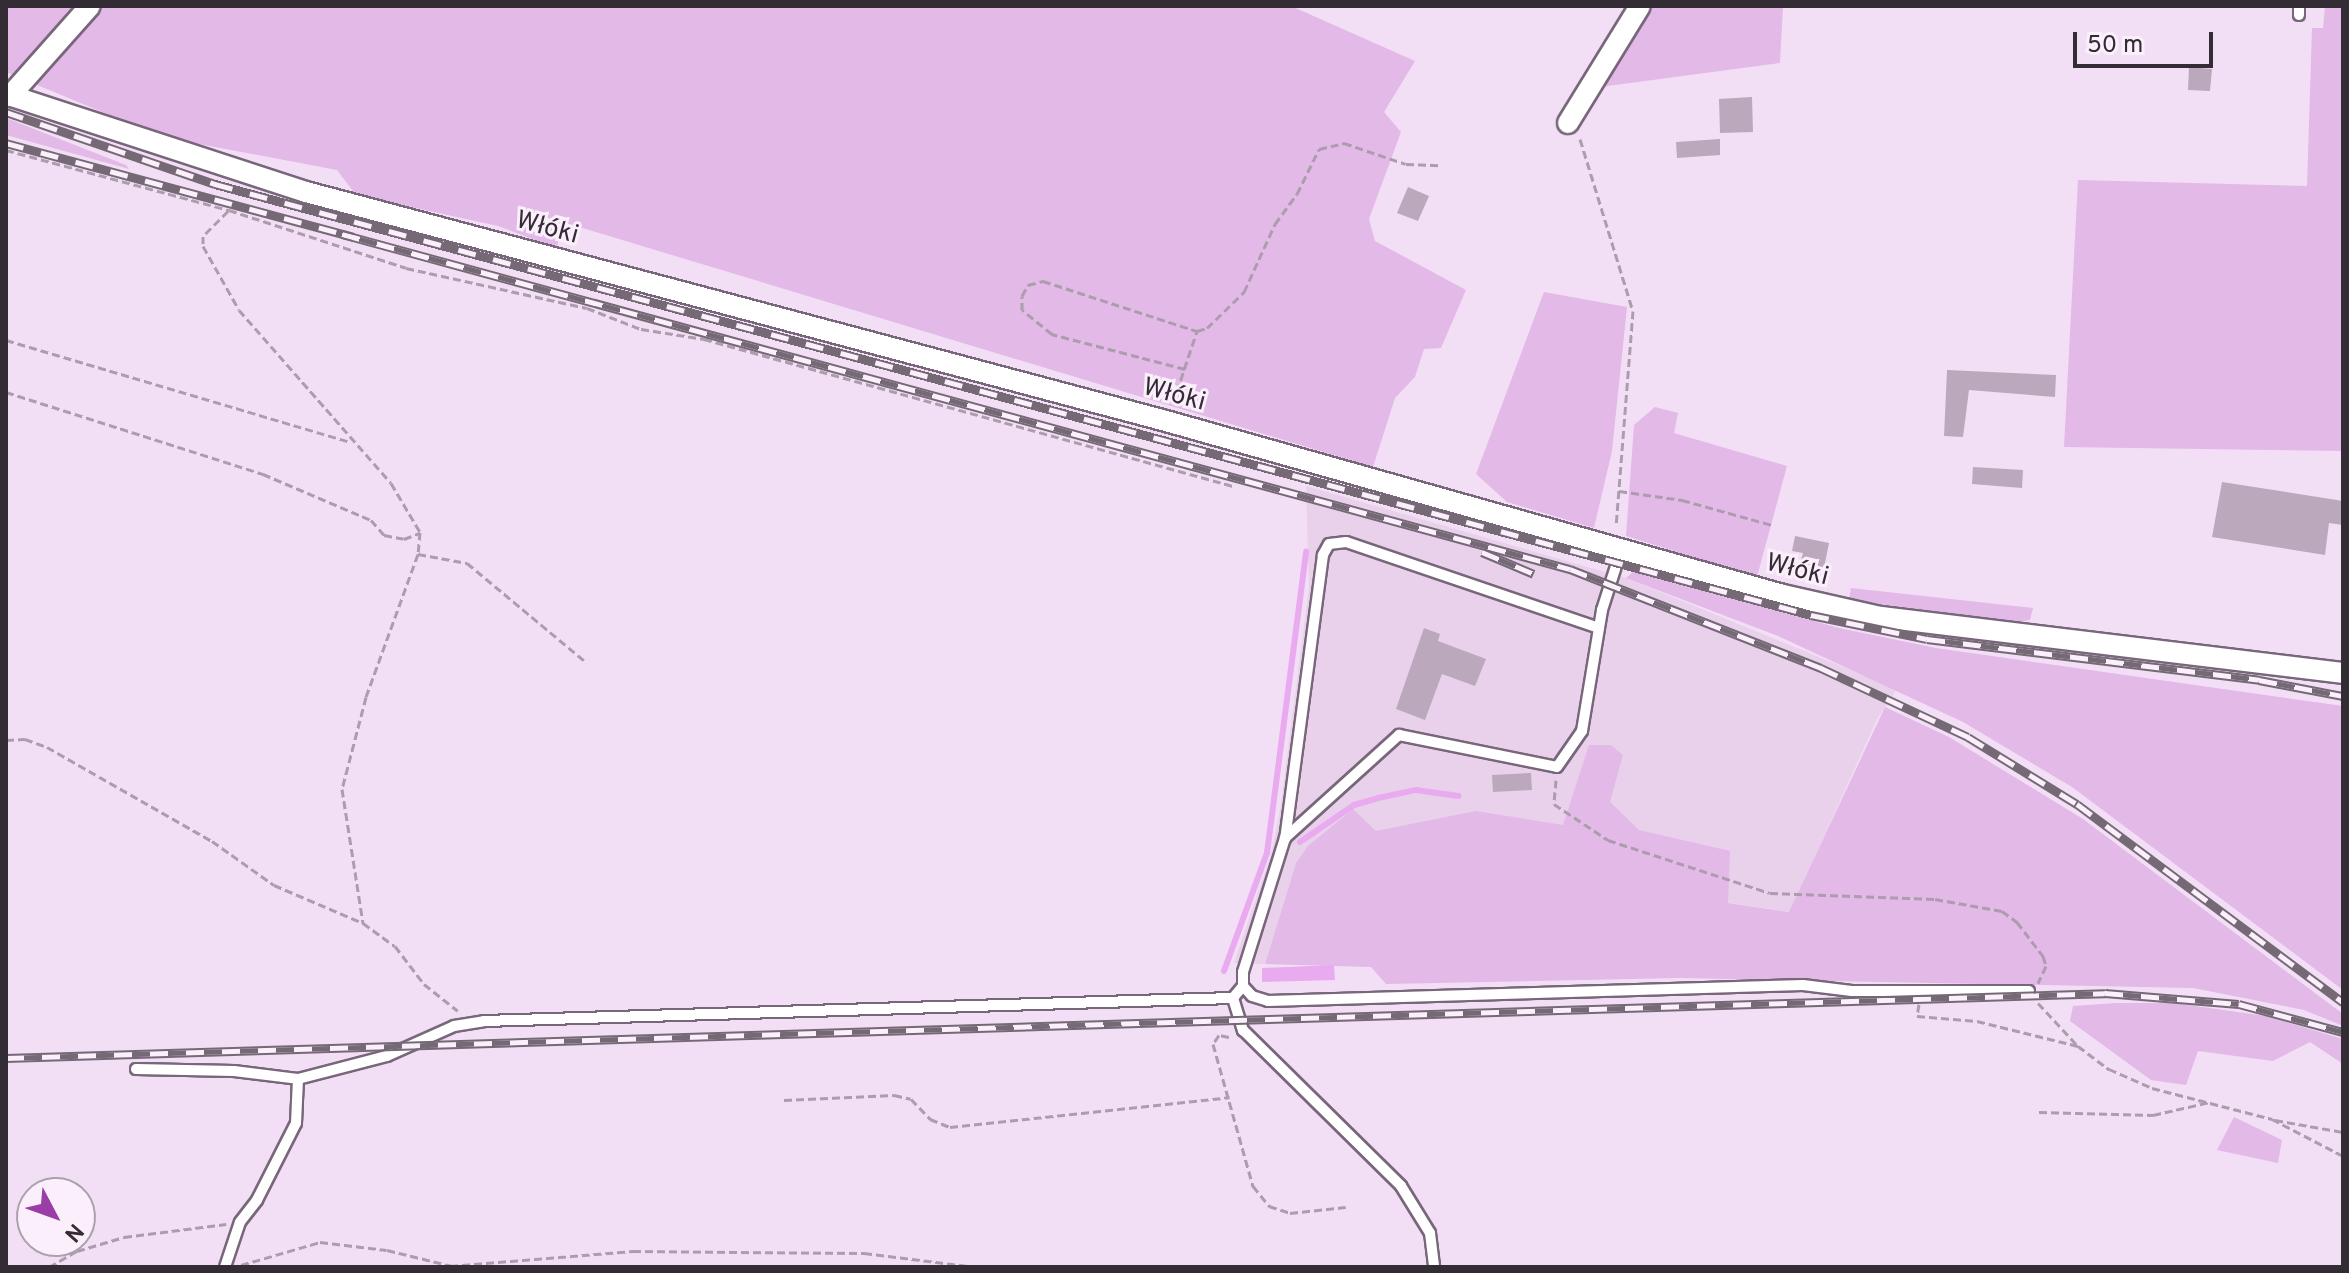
<!DOCTYPE html>
<html>
<head>
<meta charset="utf-8">
<style>
	body { margin:0 }
	#map { position:relative; width:2349px; height:1273px; overflow:hidden; background:#f3dff5; font-family:Overpass,sans-serif }
	div>[style] { position:absolute }
	[style*='--x'] { left:calc(var(--x)*1px); top:calc(var(--y)*1px); width:calc(var(--w)*1px); rotate:calc(var(--a)*1deg) }
	.built>* { inset:0; background:#e9d1ec }
	.green>* { inset:0; background:#e2b9e7 }
	.water>* { inset:0; background:#e9aaf0 }
	.stream>* { height:6px; margin:-3px; padding:0 3px; transform-origin:3px; border-radius:3px; background:#e9aaf0 }
	.building>* { inset:0; background:#bba8bd }
	.path>* { height:3px; margin-top:-1.5px; transform-origin:0; background:repeating-linear-gradient(90deg,#ac9cad 0 8px,transparent 0 12px) }
	.roads { filter:drop-shadow(2px 0 #78667a) drop-shadow(-2px 0 #78667a) drop-shadow(0 2px #78667a) drop-shadow(0 -2px #78667a) }
	.service>* { height:10px; margin:-5px; padding:0 5px; transform-origin:5px; border-radius:5px; background:#fff }
	.minor>* { height:20px; margin:-10px; padding:0 10px; transform-origin:10px; border-radius:10px; background:#fff }
	.rail>* { height:9px; margin-top:-4.5px; transform-origin:0; background:repeating-linear-gradient(90deg,#fbeffc 0 18px,#756976 0 36px); box-sizing:border-box; border-block:2px solid #756976 }
	span { translate:-50% -50%; white-space:nowrap; text-align:center; line-height:1.15; -webkit-text-stroke:6px #fbeffc; paint-order:stroke }
	.street-label { font-size:26px; color:#342c35 }
	.frame { position:absolute; inset:0; border:8px solid #342c35; pointer-events:none }
	.north { position:absolute; left:16px; top:1177px; width:80px; height:80px; box-sizing:border-box; background:#fbeffc; border:2px solid #aba1ac; border-radius:50%; rotate:131deg; font-size:22px; font-weight:700; line-height:32px; text-align:center; color:#342c35 }
	.north::after { content:''; display:block; margin:auto; width:28px; height:36px; background:#9a3da7; clip-path:polygon(50% 0,100% 100%,50% 72%,0 100%) }
	.scale { position:absolute; left:2073px; top:32px; width:140px; height:36px; box-sizing:border-box; border:4px solid #342c35; border-top:0; padding-left:10px; font-size:24px; line-height:28px; white-space:nowrap; color:#342c35; -webkit-text-stroke:6px #fbeffc; paint-order:stroke }
</style>
</head>
<body>
<div id="map">
	<div class="built">
		<i style="clip-path:polygon(1306px 486px,1626px 578px,1897px 689px,1877px 719px,1790px 912px,1464px 863px,1296px 863px,1265px 964px,1234px 963px,1271px 854px,1280px 811px,1309px 587px)"></i>
	</div>
	<div class="green">
		<i style="clip-path:polygon(6px 6px,1291px 6px,1415px 61px,1384px 112px,1401px 132px,1369px 219px,1375px 241px,1466px 290px,1441px 348px,1424px 349px,1415px 377px,1395px 398px,1373px 467px,566px 223px,556px 248px,498px 226px,356px 195px,337px 170px,162px 137px,6px 72px)"></i>
		<i style="clip-path:polygon(1650px 6px,1783px 6px,1780px 63px,1600px 87px)"></i>
		<i style="clip-path:polygon(2325px 6px,2343px 6px,2343px 451px,2064px 447px,2078px 180px,2307px 186px,2312px 28px,2323px 28px)"></i>
		<i style="clip-path:polygon(6px 118px,126px 165px,129px 169px,6px 135px)"></i>
		<i style="clip-path:polygon(1544px 292px,1627px 307px,1612px 451px,1594px 528px,1507px 502px,1476px 474px)"></i>
		<i style="clip-path:polygon(1655px 407px,1678px 413px,1674px 433px,1787px 466px,1757px 577px,1626px 536px,1634px 425px)"></i>
		<i style="clip-path:polygon(1634px 571px,1839px 628px,1936px 648px,2343px 706px,2343px 990px,2072px 787px,1963px 722px,1778px 636px,1626px 578px)"></i>
		<i style="clip-path:polygon(1851px 588px,2024px 607px,2033px 608px,2030px 620px,2018px 622px,1849px 600px)"></i>
		<i style="clip-path:polygon(1885px 707px,1949px 737px,2083px 819px,2343px 1014px,2343px 1026px,2304px 1010px,2193px 988px,1679px 978px,1386px 984px,1371px 967px,1265px 964px,1296px 863px,1308px 846px,1353px 809px,1376px 831px,1476px 811px,1563px 825px,1589px 745px,1611px 745px,1623px 755px,1610px 802px,1639px 830px,1730px 851px,1728px 903px,1789px 912px)"></i>
		<i style="clip-path:polygon(2116px 1003px,2174px 1003px,2266px 1016px,2343px 1039px,2343px 1064px,2310px 1042px,2273px 1061px,2198px 1051px,2186px 1085px,2151px 1080px,2070px 1021px,2073px 1006px)"></i>
		<i style="clip-path:polygon(2234px 1117px,2282px 1140px,2278px 1163px,2217px 1150px)"></i>
	</div>
	<div class="water">
		<i style="clip-path:polygon(1334px 965px,1335px 980px,1262px 982px,1262px 968px)"></i>
	</div>
	<div class="stream">
		<i style="--x:1300;--y:842;--w:65;--a:-34.4"></i>
		<i style="--x:1354;--y:805;--w:25;--a:-16"></i>
		<i style="--x:1378;--y:798;--w:39;--a:-12"></i>
		<i style="--x:1416;--y:790;--w:43;--a:7.9"></i>
		<i style="--x:1224;--y:971;--w:126;--a:-70"></i>
		<i style="--x:1267;--y:853;--w:304;--a:-82.6"></i>
	</div>
	<div class="building">
		<i style="clip-path:polygon(2189px 67px,2212px 69px,2210px 91px,2188px 90px)"></i>
		<i style="clip-path:polygon(1752px 97px,1753px 132px,1720px 133px,1719px 99px)"></i>
		<i style="clip-path:polygon(1720px 139px,1720px 155px,1677px 158px,1676px 142px)"></i>
		<i style="clip-path:polygon(1408px 187px,1429px 196px,1418px 221px,1397px 213px)"></i>
		<i style="clip-path:polygon(1947px 370px,2056px 375px,2055px 397px,1969px 390px,1963px 437px,1944px 436px)"></i>
		<i style="clip-path:polygon(1973px 467px,2023px 470px,2022px 488px,1972px 484px)"></i>
		<i style="clip-path:polygon(2222px 482px,2343px 501px,2343px 525px,2329px 523px,2325px 555px,2212px 537px)"></i>
		<i style="clip-path:polygon(1795px 536px,1829px 543px,1824px 568px,1800px 564px,1803px 553px,1792px 551px)"></i>
		<i style="clip-path:polygon(1424px 628px,1440px 634px,1438px 641px,1486px 659px,1475px 686px,1442px 674px,1425px 720px,1396px 709px)"></i>
		<i style="clip-path:polygon(1531px 773px,1532px 790px,1493px 792px,1492px 775px)"></i>
	</div>
	<div class="path">
		<i style="--x:1580;--y:139;--w:180;--a:72.9"></i>
		<i style="--x:1633;--y:311;--w:216;--a:94.5"></i>
		<i style="--x:6;--y:150;--w:231;--a:15.1"></i>
		<i style="--x:229;--y:210;--w:186;--a:18.1"></i>
		<i style="--x:406;--y:268;--w:185;--a:12.5"></i>
		<i style="--x:587;--y:308;--w:58;--a:21.3"></i>
		<i style="--x:641;--y:329;--w:64;--a:9"></i>
		<i style="--x:704;--y:339;--w:549;--a:15.53"></i>
		<i style="--x:228;--y:211;--w:35;--a:135"></i>
		<i style="--x:203;--y:236;--w:10;--a:90"></i>
		<i style="--x:203;--y:246;--w:73;--a:60.6"></i>
		<i style="--x:239;--y:310;--w:230;--a:48.7"></i>
		<i style="--x:391;--y:483;--w:57;--a:59.4"></i>
		<i style="--x:420;--y:532;--w:22;--a:95"></i>
		<i style="--x:418;--y:554;--w:152;--a:110"></i>
		<i style="--x:366;--y:697;--w:95;--a:104.6"></i>
		<i style="--x:342;--y:789;--w:136;--a:81.1"></i>
		<i style="--x:6;--y:340;--w:357;--a:16.5"></i>
		<i style="--x:1185;--y:369;--w:138;--a:-165.3"></i>
		<i style="--x:1052;--y:334;--w:38;--a:-141"></i>
		<i style="--x:1022;--y:310;--w:14;--a:-90"></i>
		<i style="--x:1022;--y:296;--w:13;--a:-61"></i>
		<i style="--x:1028;--y:285;--w:16;--a:-15"></i>
		<i style="--x:1043;--y:281;--w:162;--a:18"></i>
		<i style="--x:1197;--y:331;--w:10;--a:-17"></i>
		<i style="--x:1207;--y:328;--w:52;--a:-44.2"></i>
		<i style="--x:1244;--y:292;--w:75;--a:-65.5"></i>
		<i style="--x:1275;--y:224;--w:37;--a:-54"></i>
		<i style="--x:1297;--y:194;--w:50;--a:-63.9"></i>
		<i style="--x:1319;--y:149;--w:26;--a:-13"></i>
		<i style="--x:1344;--y:143;--w:65;--a:18.7"></i>
		<i style="--x:1406;--y:164;--w:34;--a:2"></i>
		<i style="--x:6;--y:392;--w:270;--a:17.7"></i>
		<i style="--x:263;--y:474;--w:117;--a:23.1"></i>
		<i style="--x:371;--y:520;--w:20;--a:49"></i>
		<i style="--x:384;--y:535;--w:20;--a:11"></i>
		<i style="--x:404;--y:539;--w:17;--a:-21"></i>
		<i style="--x:1173;--y:403;--w:76;--a:-71.6"></i>
		<i style="--x:1619;--y:491;--w:64;--a:8.1"></i>
		<i style="--x:1682;--y:500;--w:93;--a:15.5"></i>
		<i style="--x:418;--y:554;--w:50;--a:10.4"></i>
		<i style="--x:467;--y:563;--w:155;--a:39.8"></i>
		<i style="--x:6;--y:740;--w:19;--a:-3"></i>
		<i style="--x:25;--y:739;--w:23;--a:20"></i>
		<i style="--x:47;--y:747;--w:190;--a:29.7"></i>
		<i style="--x:212;--y:841;--w:76;--a:35.4"></i>
		<i style="--x:274;--y:885;--w:97;--a:23.1"></i>
		<i style="--x:363;--y:923;--w:39;--a:36"></i>
		<i style="--x:395;--y:946;--w:48;--a:52.7"></i>
		<i style="--x:424;--y:984;--w:43;--a:38.5"></i>
		<i style="--x:1556;--y:780;--w:24;--a:95"></i>
		<i style="--x:1554;--y:804;--w:65;--a:33.7"></i>
		<i style="--x:1608;--y:840;--w:170;--a:18.1"></i>
		<i style="--x:1770;--y:893;--w:165;--a:2.1"></i>
		<i style="--x:1935;--y:899;--w:68;--a:10.2"></i>
		<i style="--x:2002;--y:911;--w:19;--a:36"></i>
		<i style="--x:2017;--y:922;--w:43;--a:52.6"></i>
		<i style="--x:2043;--y:956;--w:10;--a:73"></i>
		<i style="--x:2046;--y:966;--w:19;--a:115"></i>
		<i style="--x:2038;--y:1003;--w:59;--a:47.1"></i>
		<i style="--x:2078;--y:1046;--w:39;--a:37"></i>
		<i style="--x:2109;--y:1069;--w:47;--a:23.8"></i>
		<i style="--x:2152;--y:1088;--w:124;--a:14.5"></i>
		<i style="--x:2272;--y:1119;--w:80;--a:27.5"></i>
		<i style="--x:1919;--y:1004;--w:12;--a:99"></i>
		<i style="--x:1917;--y:1016;--w:60;--a:4.8"></i>
		<i style="--x:1977;--y:1021;--w:104;--a:13.9"></i>
		<i style="--x:1229;--y:1037;--w:10;--a:-169"></i>
		<i style="--x:1219;--y:1035;--w:11;--a:124"></i>
		<i style="--x:1213;--y:1044;--w:148;--a:74.3"></i>
		<i style="--x:1253;--y:1186;--w:26;--a:51"></i>
		<i style="--x:1269;--y:1206;--w:22;--a:18"></i>
		<i style="--x:1290;--y:1213;--w:56;--a:-6.1"></i>
		<i style="--x:784;--y:1100;--w:110;--a:-2.6"></i>
		<i style="--x:894;--y:1095;--w:17;--a:13"></i>
		<i style="--x:911;--y:1099;--w:28;--a:46"></i>
		<i style="--x:930;--y:1119;--w:22;--a:22"></i>
		<i style="--x:950;--y:1127;--w:281;--a:-6.1"></i>
		<i style="--x:2039;--y:1112;--w:114;--a:1.5"></i>
		<i style="--x:2153;--y:1115;--w:58;--a:-12.8"></i>
		<i style="--x:2275;--y:1120;--w:69;--a:10"></i>
		<i style="--x:241;--y:1265;--w:82;--a:-16.2"></i>
		<i style="--x:320;--y:1242;--w:67;--a:6.8"></i>
		<i style="--x:387;--y:1250;--w:67;--a:13.8"></i>
		<i style="--x:450;--y:1266;--w:184;--a:-4.7"></i>
		<i style="--x:633;--y:1251;--w:231;--a:0.5"></i>
		<i style="--x:864;--y:1253;--w:113;--a:7.1"></i>
		<i style="--x:49;--y:1267;--w:32;--a:-30"></i>
		<i style="--x:77;--y:1251;--w:49;--a:-16.6"></i>
		<i style="--x:124;--y:1237;--w:103;--a:-7.3"></i>
	</div>
	<div class="roads">
		<div class="service">
			<i style="--x:2299;--y:15;--w:9;--a:-90"></i>
			<i style="--x:1599;--y:628;--w:267;--a:-161.2"></i>
			<i style="--x:1346;--y:542;--w:17;--a:173"></i>
			<i style="--x:1329;--y:544;--w:13;--a:119"></i>
			<i style="--x:1323;--y:555;--w:286;--a:97.6"></i>
			<i style="--x:1285;--y:838;--w:140;--a:107.4"></i>
			<i style="--x:1243;--y:972;--w:14;--a:90"></i>
			<i style="--x:1243;--y:986;--w:13;--a:48"></i>
			<i style="--x:1252;--y:996;--w:17;--a:17"></i>
			<i style="--x:1268;--y:1001;--w:535;--a:-1.71"></i>
			<i style="--x:1803;--y:985;--w:49;--a:7"></i>
			<i style="--x:1852;--y:991;--w:177;--a:0"></i>
			<i style="--x:1285;--y:838;--w:154;--a:-42.1"></i>
			<i style="--x:1399;--y:735;--w:161;--a:11.4"></i>
			<i style="--x:1557;--y:767;--w:44;--a:-55.2"></i>
			<i style="--x:1582;--y:731;--w:123;--a:-80.6"></i>
			<i style="--x:1602;--y:610;--w:49;--a:-72.3"></i>
			<i style="--x:1617;--y:563;--w:15;--a:-98"></i>
			<i style="--x:1243;--y:986;--w:16;--a:130"></i>
			<i style="--x:1233;--y:998;--w:34;--a:73"></i>
			<i style="--x:1243;--y:1030;--w:222;--a:44.6"></i>
			<i style="--x:1401;--y:1186;--w:55;--a:58.3"></i>
			<i style="--x:1430;--y:1233;--w:34;--a:83"></i>
			<i style="--x:136;--y:1069;--w:98;--a:1.2"></i>
			<i style="--x:234;--y:1071;--w:64;--a:7.1"></i>
			<i style="--x:298;--y:1079;--w:92;--a:-14.5"></i>
			<i style="--x:387;--y:1056;--w:73;--a:-24.1"></i>
			<i style="--x:454;--y:1026;--w:30;--a:-9"></i>
			<i style="--x:484;--y:1021;--w:749;--a:-1.76"></i>
			<i style="--x:225;--y:1267;--w:47;--a:-71.6"></i>
			<i style="--x:240;--y:1222;--w:28;--a:-52"></i>
			<i style="--x:257;--y:1200;--w:86;--a:-63.1"></i>
			<i style="--x:296;--y:1123;--w:44;--a:-87.4"></i>
		</div>
		<div class="minor">
			<i style="--x:6;--y:94;--w:316;--a:18.1"></i>
			<i style="--x:306;--y:192;--w:890;--a:14.91"></i>
			<i style="--x:1166;--y:421;--w:641;--a:15.75"></i>
			<i style="--x:1783;--y:595;--w:100;--a:12.7"></i>
			<i style="--x:1881;--y:617;--w:465;--a:6.9"></i>
			<i style="--x:10;--y:96;--w:120;--a:-48.4"></i>
			<i style="--x:1568;--y:123;--w:137;--a:-58.4"></i>
		</div>
	</div>
	<div class="rail">
		<i style="--x:6;--y:112;--w:221;--a:19"></i>
		<i style="--x:215;--y:184;--w:1653;--a:15.11"></i>
		<i style="--x:1811;--y:615;--w:118;--a:11.7"></i>
		<i style="--x:1927;--y:639;--w:335;--a:7"></i>
		<i style="--x:2259;--y:680;--w:86;--a:10.8"></i>
		<i style="--x:6;--y:143;--w:360;--a:15.1"></i>
		<i style="--x:342;--y:234;--w:1273;--a:15.26"></i>
		<i style="--x:1570;--y:569;--w:270;--a:21.5"></i>
		<i style="--x:1821;--y:668;--w:162;--a:25.1"></i>
		<i style="--x:1968;--y:737;--w:128;--a:31.6"></i>
		<i style="--x:2077;--y:804;--w:332;--a:36.7"></i>
		<i style="--x:1482;--y:552;--w:56;--a:22.9"></i>
		<i style="--x:6;--y:1058;--w:2100;--a:-1.77"></i>
		<i style="--x:2105;--y:993;--w:134;--a:4.7"></i>
		<i style="--x:2239;--y:1004;--w:108;--a:15.1"></i>
	</div>
	<div class="street-label">
		<span style="left:547px;top:229px;rotate:15deg">Włóki</span>
		<span style="left:1174px;top:396px;rotate:15deg">Włóki</span>
		<span style="left:1797px;top:571px;rotate:14deg">Włóki</span>
	</div>
	<div class="frame"></div>
	<div class="north">N</div>
	<div class="scale">50 m</div>
</div>
</body>
</html>
